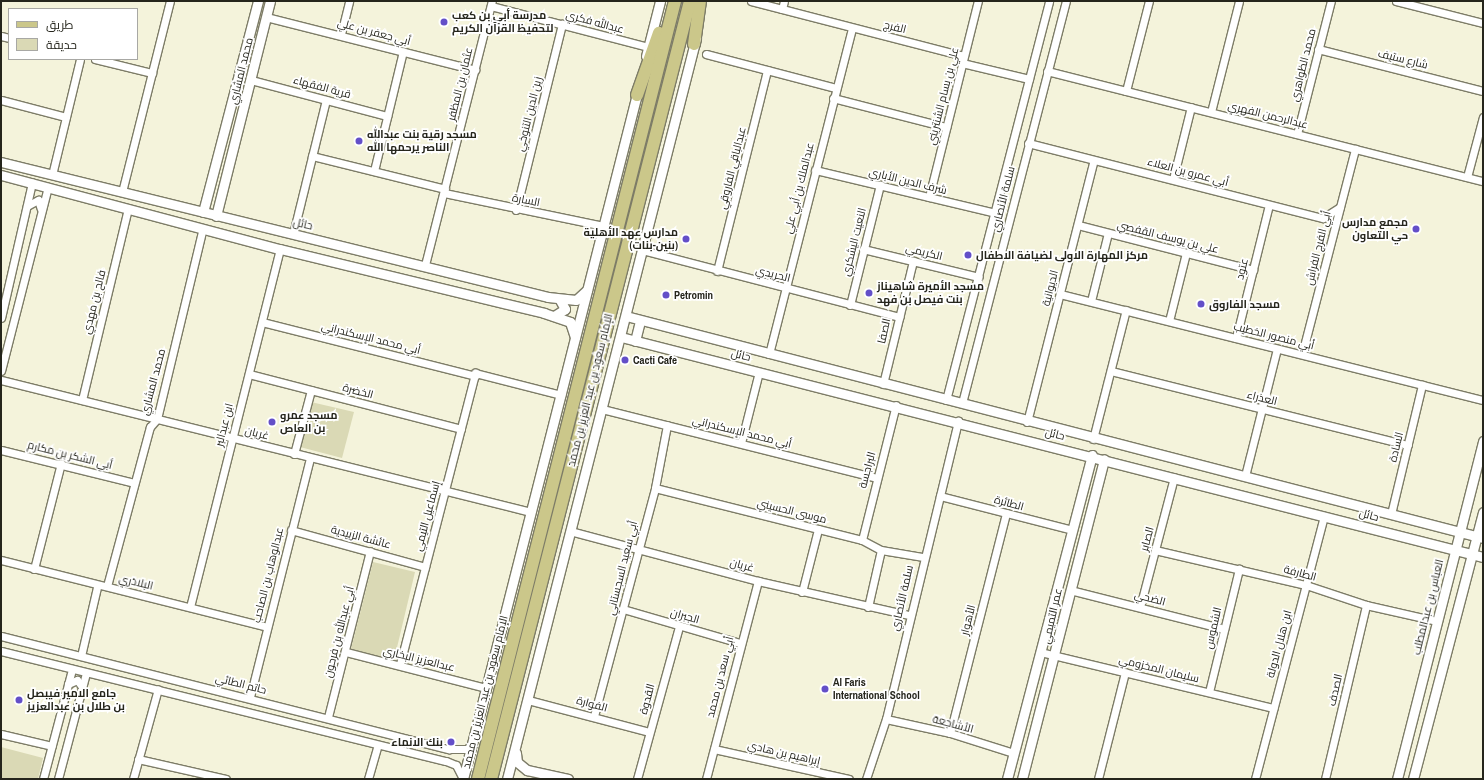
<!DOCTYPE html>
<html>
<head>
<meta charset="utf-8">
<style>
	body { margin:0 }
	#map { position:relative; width:1484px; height:780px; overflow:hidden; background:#f4f3db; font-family:"Archivo Narrow",Cairo,sans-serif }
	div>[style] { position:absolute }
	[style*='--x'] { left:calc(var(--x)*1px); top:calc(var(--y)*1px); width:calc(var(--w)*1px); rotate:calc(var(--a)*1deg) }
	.green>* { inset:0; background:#dad9b5 }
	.roads { filter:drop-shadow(1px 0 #7d7c67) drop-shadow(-1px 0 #7d7c67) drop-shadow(0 1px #7d7c67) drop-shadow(0 -1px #7d7c67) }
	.minor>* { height:7px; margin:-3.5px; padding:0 3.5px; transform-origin:3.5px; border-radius:3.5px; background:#fff }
	.tertiary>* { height:9px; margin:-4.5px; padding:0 4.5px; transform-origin:4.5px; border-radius:4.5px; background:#fff }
	.primary>* { height:12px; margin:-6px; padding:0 6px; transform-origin:6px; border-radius:6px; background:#cbc78a }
	.dots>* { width:11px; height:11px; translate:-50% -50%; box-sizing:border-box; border:2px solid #fff; border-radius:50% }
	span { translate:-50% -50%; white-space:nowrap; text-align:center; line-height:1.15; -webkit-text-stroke:3.5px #fff; paint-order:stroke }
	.poi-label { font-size:11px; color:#25251c; font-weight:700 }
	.left { translate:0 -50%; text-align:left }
	.right { translate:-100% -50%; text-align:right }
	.street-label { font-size:11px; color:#25251c }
	.frame { position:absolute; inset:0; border:2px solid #25251c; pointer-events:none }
	.legend { position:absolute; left:8px; top:8px; width:130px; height:52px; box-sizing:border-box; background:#fff; border:1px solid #a8a8a4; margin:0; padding:5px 7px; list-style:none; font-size:12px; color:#25251c }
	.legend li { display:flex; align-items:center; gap:8px; height:20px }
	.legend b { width:20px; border:1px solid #a8a8a4 }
</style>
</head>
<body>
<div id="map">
	<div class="green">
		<i style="clip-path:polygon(311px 402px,354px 412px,342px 458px,300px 447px)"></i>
		<i style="clip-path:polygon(373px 562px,415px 572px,394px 660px,351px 649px)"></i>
		<i style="clip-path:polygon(1px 747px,43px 758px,38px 779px,1px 779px)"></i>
	</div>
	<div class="roads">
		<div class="minor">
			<i style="--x:751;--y:1;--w:216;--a:14.5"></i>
			<i style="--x:960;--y:55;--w:8;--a:76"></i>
			<i style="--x:962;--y:63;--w:69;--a:13.4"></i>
			<i style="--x:1396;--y:1;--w:90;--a:14.2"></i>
			<i style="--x:491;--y:6;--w:162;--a:14.6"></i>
			<i style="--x:782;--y:9;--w:8;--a:-76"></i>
			<i style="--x:266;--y:17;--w:216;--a:14.2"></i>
			<i style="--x:341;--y:34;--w:34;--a:-76"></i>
			<i style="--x:1;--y:36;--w:8;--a:14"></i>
			<i style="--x:1318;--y:49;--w:170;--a:14.3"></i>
			<i style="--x:706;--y:54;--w:134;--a:14.7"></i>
			<i style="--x:95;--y:59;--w:59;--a:13.8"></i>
			<i style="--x:1047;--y:71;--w:450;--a:14.2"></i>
			<i style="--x:251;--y:80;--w:141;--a:14.8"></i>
			<i style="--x:1126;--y:91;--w:93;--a:-75.7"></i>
			<i style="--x:833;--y:98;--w:117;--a:14.4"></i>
			<i style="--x:1;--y:100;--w:67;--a:14.7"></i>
			<i style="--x:1211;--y:112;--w:114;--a:-75.8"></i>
			<i style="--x:1297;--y:134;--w:137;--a:-75.7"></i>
			<i style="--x:1028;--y:143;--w:304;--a:14.3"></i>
			<i style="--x:1323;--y:218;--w:20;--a:-33"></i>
			<i style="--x:312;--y:156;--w:137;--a:13.9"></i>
			<i style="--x:815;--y:170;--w:185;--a:13.4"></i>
			<i style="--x:374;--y:171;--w:123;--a:-76.4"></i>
			<i style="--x:52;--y:175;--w:119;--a:-76.4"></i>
			<i style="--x:1467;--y:177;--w:62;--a:-75.1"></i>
			<i style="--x:1173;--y:179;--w:74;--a:-76"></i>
			<i style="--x:122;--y:192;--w:197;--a:-75.9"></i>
			<i style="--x:444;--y:193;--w:163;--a:11.7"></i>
			<i style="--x:929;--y:197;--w:202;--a:-76"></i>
			<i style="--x:27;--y:206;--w:13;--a:-29"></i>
			<i style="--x:38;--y:200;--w:9;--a:72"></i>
			<i style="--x:516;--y:210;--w:192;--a:-76.1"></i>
			<i style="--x:1078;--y:225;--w:181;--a:14.4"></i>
			<i style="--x:293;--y:234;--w:138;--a:-76.2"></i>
			<i style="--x:863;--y:249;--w:119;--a:13.6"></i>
			<i style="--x:642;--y:250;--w:266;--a:14.6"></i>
			<i style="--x:425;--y:265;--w:272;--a:-75.8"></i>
			<i style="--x:717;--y:271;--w:207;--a:-76"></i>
			<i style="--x:1060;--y:294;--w:436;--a:14.1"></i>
			<i style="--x:1091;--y:301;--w:70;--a:-76"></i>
			<i style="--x:850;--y:305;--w:124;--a:-76"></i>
			<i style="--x:1;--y:318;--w:139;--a:-77.1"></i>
			<i style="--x:1169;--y:321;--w:70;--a:-76"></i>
			<i style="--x:262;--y:322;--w:220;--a:14.2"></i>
			<i style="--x:1236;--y:338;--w:137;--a:-76.1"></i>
			<i style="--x:769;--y:354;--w:336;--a:-75.7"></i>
			<i style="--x:1302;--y:354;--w:212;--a:-75.5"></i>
			<i style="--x:1;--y:371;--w:190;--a:-75.7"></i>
			<i style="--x:1111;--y:371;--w:306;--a:14"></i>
			<i style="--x:249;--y:374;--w:219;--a:14.5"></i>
			<i style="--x:1;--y:380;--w:546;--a:13.99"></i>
			<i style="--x:883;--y:384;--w:127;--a:-76.3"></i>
			<i style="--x:82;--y:400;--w:197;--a:-76.5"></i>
			<i style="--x:946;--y:400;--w:412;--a:-75.5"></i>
			<i style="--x:962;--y:403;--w:415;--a:-75.5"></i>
			<i style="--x:602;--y:409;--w:283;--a:14.1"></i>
			<i style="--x:1027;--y:422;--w:270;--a:-75.7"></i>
			<i style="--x:1093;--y:439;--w:133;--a:-75.7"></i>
			<i style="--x:741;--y:443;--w:73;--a:-75.8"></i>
			<i style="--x:1;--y:450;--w:137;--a:13.9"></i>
			<i style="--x:294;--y:454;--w:66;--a:-75.1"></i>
			<i style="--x:1245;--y:476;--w:131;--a:-75.9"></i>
			<i style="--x:655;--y:488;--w:213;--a:14.1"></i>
			<i style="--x:862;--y:540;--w:21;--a:28"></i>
			<i style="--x:881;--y:550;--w:43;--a:9.5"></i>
			<i style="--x:940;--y:496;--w:136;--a:14.4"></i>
			<i style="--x:1391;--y:514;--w:133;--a:-76.5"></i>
			<i style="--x:291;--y:530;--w:139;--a:15.4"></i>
			<i style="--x:570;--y:531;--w:195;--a:14.9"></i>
			<i style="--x:758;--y:581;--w:155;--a:12.7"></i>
			<i style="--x:862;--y:540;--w:139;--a:-75.9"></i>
			<i style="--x:1155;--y:550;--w:155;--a:13.1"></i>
			<i style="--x:1306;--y:585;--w:63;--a:18.4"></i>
			<i style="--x:1366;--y:605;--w:73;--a:12.7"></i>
			<i style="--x:1;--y:560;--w:274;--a:14.1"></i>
			<i style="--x:34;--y:569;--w:109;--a:-75.7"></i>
			<i style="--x:107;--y:586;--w:165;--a:-74.9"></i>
			<i style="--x:150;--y:427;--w:11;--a:-49"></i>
			<i style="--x:157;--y:419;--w:196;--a:-76.5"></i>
			<i style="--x:1070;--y:590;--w:159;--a:14.2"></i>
			<i style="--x:802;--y:592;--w:65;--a:-75.7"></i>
			<i style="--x:190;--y:607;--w:369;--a:-75.9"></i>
			<i style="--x:868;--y:607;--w:58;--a:-77.2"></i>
			<i style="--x:1140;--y:607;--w:134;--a:-75.3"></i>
			<i style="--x:623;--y:609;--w:122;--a:16.2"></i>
			<i style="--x:1;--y:636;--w:462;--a:14.2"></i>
			<i style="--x:449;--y:749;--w:18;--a:0"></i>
			<i style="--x:467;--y:749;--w:9;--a:-49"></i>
			<i style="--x:1;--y:651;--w:458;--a:13.9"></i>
			<i style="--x:446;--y:761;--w:11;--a:22"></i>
			<i style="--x:456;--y:765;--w:16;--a:63"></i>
			<i style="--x:346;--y:652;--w:145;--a:14.4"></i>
			<i style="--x:1040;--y:652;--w:240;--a:13.5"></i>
			<i style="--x:81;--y:656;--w:71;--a:-76.9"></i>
			<i style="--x:400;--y:664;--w:301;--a:-75.5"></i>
			<i style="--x:475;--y:373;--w:89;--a:14.3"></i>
			<i style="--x:68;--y:684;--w:10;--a:-24"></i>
			<i style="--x:77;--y:680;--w:9;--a:54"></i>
			<i style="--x:1209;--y:692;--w:127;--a:-76.3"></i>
			<i style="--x:250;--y:697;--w:246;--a:-75.9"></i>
			<i style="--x:528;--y:700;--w:125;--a:14.8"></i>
			<i style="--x:594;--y:716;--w:236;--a:-75"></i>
			<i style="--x:655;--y:488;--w:64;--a:-79.2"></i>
			<i style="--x:328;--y:717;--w:171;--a:-75.8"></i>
			<i style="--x:886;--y:719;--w:66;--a:12.3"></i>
			<i style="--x:950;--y:733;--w:67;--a:17.4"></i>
			<i style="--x:950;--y:733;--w:227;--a:-75.7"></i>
			<i style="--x:1;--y:734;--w:52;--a:13.2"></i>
			<i style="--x:714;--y:749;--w:138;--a:12.5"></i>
			<i style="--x:138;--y:759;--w:90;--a:12.8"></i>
			<i style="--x:43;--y:779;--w:114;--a:-75.2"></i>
			<i style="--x:58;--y:779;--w:110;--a:-75.2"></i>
			<i style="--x:133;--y:779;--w:93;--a:-74.5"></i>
			<i style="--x:368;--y:779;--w:35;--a:-74"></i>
			<i style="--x:637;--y:779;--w:159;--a:-74.6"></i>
			<i style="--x:706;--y:779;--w:205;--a:-75.3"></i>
			<i style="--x:866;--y:779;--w:63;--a:-71.6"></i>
			<i style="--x:886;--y:719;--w:307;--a:-76.4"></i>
			<i style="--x:1098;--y:779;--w:110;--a:-75.8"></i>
			<i style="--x:1255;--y:779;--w:272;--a:-75.3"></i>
			<i style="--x:1325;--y:779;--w:179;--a:-76.7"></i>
		</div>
		<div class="tertiary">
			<i style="--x:646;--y:56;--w:57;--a:-75.7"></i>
			<i style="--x:1;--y:162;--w:563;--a:13.86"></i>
			<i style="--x:548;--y:297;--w:28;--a:6"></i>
			<i style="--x:576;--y:300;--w:15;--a:-42"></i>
			<i style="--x:1;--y:175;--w:289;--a:14.9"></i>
			<i style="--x:280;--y:249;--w:272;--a:13.6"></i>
			<i style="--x:544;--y:313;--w:28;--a:19"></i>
			<i style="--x:570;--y:322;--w:16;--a:72"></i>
			<i style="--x:203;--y:212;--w:218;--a:-75.4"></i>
			<i style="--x:216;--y:216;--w:222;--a:-75.9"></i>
			<i style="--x:554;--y:316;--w:13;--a:-32"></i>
			<i style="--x:565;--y:309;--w:10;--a:-119"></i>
			<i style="--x:626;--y:316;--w:885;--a:14.52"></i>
			<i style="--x:621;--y:337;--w:890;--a:14.32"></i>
			<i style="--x:635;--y:341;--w:21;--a:-76"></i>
			<i style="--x:516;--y:753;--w:9;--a:84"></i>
			<i style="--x:517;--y:762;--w:13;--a:39"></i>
			<i style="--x:527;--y:770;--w:42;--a:12.4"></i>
			<i style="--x:463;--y:779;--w:711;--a:-75.75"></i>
			<i style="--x:507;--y:779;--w:765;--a:-75.69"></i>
			<i style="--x:1007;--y:779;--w:335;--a:-75.3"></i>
			<i style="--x:1022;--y:779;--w:330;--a:-75.6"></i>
			<i style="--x:1397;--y:779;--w:349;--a:-75.7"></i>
			<i style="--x:1413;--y:779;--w:276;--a:-75.3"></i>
		</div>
		<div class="primary">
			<i style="--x:694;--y:44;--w:43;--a:-82.1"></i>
			<i style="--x:637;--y:95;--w:66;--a:-70.5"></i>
			<i style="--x:478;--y:779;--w:803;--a:-75.79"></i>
			<i style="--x:491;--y:779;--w:803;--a:-75.65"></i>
		</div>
	</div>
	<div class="dots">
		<i style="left:444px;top:22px;background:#634fc8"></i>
		<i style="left:359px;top:141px;background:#634fc8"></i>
		<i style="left:1416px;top:229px;background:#634fc8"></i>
		<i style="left:686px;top:239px;background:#634fc8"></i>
		<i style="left:968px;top:255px;background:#634fc8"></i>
		<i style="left:869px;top:293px;background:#634fc8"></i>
		<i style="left:666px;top:295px;background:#634fc8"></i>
		<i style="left:1201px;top:304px;background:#634fc8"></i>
		<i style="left:625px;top:360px;background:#634fc8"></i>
		<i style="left:272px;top:422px;background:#634fc8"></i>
		<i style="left:825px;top:689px;background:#634fc8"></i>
		<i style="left:19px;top:700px;background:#634fc8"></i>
		<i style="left:451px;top:742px;background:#634fc8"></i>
	</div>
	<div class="poi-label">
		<span class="left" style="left:452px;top:22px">مدرسة أبي بن كعب<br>لتحفيظ القرآن الكريم</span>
		<span class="left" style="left:367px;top:141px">مسجد رقية بنت عبدالله<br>الناصر يرحمها الله</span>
		<span class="right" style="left:1408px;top:229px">مجمع مدارس<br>حي التعاون</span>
		<span class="right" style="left:678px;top:239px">مدارس عهد الأهلية<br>(بنين-بنات)</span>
		<span class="left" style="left:976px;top:255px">مركز المهارة الاولى لضيافة الاطفال</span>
		<span class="left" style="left:877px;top:293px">مسجد الأميرة شاهيناز<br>بنت فيصل بن فهد</span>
		<span class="left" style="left:674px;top:295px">Petromin</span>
		<span class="left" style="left:1209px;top:304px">مسجد الفاروق</span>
		<span class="left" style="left:633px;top:360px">Cacti Cafe</span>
		<span class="left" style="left:280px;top:422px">مسجد عمرو<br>بن العاص</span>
		<span class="left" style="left:833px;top:689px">Al Faris<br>International School</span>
		<span class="left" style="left:27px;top:700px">جامع الامير فيبصل<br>بن طلال بن عبدالعزيز</span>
		<span class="right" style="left:443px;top:742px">بنك الانماء</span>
	</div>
	<div class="street-label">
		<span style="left:595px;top:22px;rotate:15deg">عبدالله فكري</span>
		<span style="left:895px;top:27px;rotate:14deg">الفرج</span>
		<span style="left:374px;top:32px;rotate:15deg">أبي جعفر بن علي</span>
		<span style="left:1403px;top:59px;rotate:14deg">شارع ستيف</span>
		<span style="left:1303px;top:65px;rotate:-76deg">محمد الظواهري</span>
		<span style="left:241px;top:71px;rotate:-76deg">محمد المشاري</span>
		<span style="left:460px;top:84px;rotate:-76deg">عثمان بن المظفر</span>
		<span style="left:322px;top:87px;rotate:15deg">قرية الفقهاء</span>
		<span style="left:943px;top:96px;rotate:-76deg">علي بن بسام الشنتريني</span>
		<span style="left:529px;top:114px;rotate:-76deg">زين الدين التنوخي</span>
		<span style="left:1268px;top:115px;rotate:14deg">عبدالرحمن الفهري</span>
		<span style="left:732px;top:168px;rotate:-76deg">عبدالباقي الفاروقي</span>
		<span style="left:1188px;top:172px;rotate:15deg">أبي عمرو بن العلاء</span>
		<span style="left:908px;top:181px;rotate:14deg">شرف الدين الأباري</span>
		<span style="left:799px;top:188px;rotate:-76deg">عبدالملك بن أبي علي</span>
		<span style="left:1003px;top:199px;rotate:-76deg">سلمة الأنصاري</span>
		<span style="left:526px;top:200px;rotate:11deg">السارة</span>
		<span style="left:303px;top:224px;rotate:13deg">حائل</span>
		<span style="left:1168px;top:237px;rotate:14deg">علي بن يوسف القفصي</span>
		<span style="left:854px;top:242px;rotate:-76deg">النعيت اليشكري</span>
		<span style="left:1318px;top:248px;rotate:-76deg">أبي الفرج الفراش</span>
		<span style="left:924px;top:252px;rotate:14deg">الكريمي</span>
		<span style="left:1242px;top:269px;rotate:-76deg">عتود</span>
		<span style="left:773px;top:274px;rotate:14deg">الحريدي</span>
		<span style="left:1050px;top:288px;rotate:-76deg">الديوانية</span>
		<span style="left:94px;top:302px;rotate:-76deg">فالح بن مهدي</span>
		<span style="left:884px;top:331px;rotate:-77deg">الصفا</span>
		<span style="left:1274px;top:336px;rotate:14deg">أبي منصور الخطيب</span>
		<span style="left:371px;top:338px;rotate:14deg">أبي محمد الإسكندراني</span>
		<span style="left:741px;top:355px;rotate:14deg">حائل</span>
		<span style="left:153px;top:382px;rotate:-75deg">محمد المشاري</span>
		<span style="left:590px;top:390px;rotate:-76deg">الإمام سعود بن عبد العزيز بن محمد</span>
		<span style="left:358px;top:391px;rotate:15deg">الخضرة</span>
		<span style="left:1262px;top:398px;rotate:14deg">العذراء</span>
		<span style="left:224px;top:425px;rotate:-76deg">ابن عبدالبر</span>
		<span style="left:742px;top:432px;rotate:14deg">أبي محمد الإسكندراني</span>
		<span style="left:257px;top:433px;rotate:14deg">غريان</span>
		<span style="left:1055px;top:434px;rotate:14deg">حائل</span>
		<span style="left:1396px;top:447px;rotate:-76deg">السادة</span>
		<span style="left:70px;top:455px;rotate:14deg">أبي الشكر بن مكارم</span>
		<span style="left:867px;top:470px;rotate:-75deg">البراجسة</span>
		<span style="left:1009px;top:503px;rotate:15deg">الطائرة</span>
		<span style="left:792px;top:511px;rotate:14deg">موسى الحسيني</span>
		<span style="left:1369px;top:515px;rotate:15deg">حائل</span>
		<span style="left:427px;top:516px;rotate:-75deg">إسماعيل التيمي</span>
		<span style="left:361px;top:537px;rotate:15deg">عائشة الزبيدية</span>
		<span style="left:1147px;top:539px;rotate:-75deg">الصابر</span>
		<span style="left:742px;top:565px;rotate:15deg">غريان</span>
		<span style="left:622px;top:568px;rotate:-76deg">أبي سعيد السجستاني</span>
		<span style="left:1300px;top:573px;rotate:15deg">الطارفة</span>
		<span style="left:268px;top:575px;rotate:-76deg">عبدالوهاب بن الصاحب</span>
		<span style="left:136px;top:582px;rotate:14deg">البلاذري</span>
		<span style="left:902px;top:598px;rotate:-77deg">سلمة الأنصاري</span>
		<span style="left:1150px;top:598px;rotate:15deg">الضحي</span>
		<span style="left:1428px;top:607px;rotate:-76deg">العباس بن عبدالمطلب</span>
		<span style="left:685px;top:616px;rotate:16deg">الجبران</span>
		<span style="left:1052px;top:616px;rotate:-77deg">عمر التميمي</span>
		<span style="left:968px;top:620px;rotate:-76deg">الأهوار</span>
		<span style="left:1213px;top:628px;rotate:-77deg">الشموس</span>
		<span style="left:339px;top:632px;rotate:-76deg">أبي عبدالله بن فرحون</span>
		<span style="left:1279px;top:644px;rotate:-75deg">ابن هلال الدولة</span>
		<span style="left:419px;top:659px;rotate:14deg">عبدالعزيز البخاري</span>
		<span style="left:1159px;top:669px;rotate:14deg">سليمان المخزومي</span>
		<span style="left:720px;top:677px;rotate:-76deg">أبي سعد بن محمد</span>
		<span style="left:241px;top:684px;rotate:14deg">حاتم الطائي</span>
		<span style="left:1335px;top:690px;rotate:-77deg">الصدف</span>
		<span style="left:485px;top:692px;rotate:-76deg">الإمام سعود بن عبد العزيز بن محمد</span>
		<span style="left:647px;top:699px;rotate:-75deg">القدوة</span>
		<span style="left:592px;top:704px;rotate:15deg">الفوارة</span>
		<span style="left:953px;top:724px;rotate:15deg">الأشاجعة</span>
		<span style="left:784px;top:753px;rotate:13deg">إبراهيم بن هادي</span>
	</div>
	<div class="frame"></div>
	<ul class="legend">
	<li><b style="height:5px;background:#cbc78a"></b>طريق</li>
	<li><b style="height:11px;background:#dad9b5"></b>حديقة</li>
	</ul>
</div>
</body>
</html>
